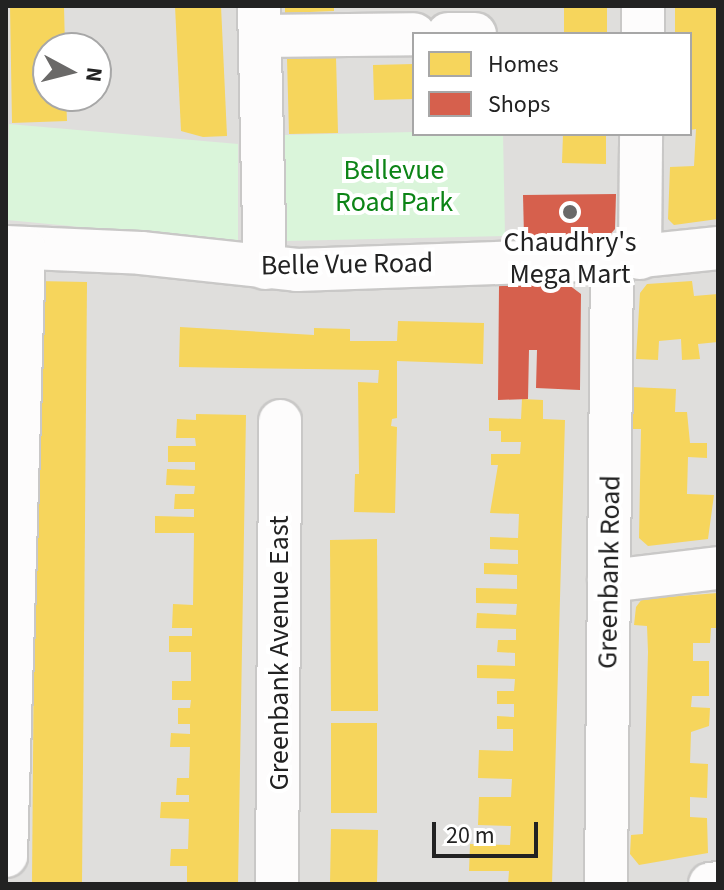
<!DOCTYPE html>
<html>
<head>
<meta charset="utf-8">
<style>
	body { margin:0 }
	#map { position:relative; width:724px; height:890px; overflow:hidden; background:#f0eeeb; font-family:"Source Sans 3",sans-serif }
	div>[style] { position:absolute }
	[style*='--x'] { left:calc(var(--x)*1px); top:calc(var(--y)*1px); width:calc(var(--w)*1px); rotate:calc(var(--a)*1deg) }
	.residential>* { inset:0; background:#dfdedc }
	.park>* { inset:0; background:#daf5da }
	.homes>* { inset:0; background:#f6d55c }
	.shops>* { inset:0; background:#d6604d }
	.roads { filter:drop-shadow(2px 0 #c9c8c7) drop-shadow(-2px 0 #c9c8c7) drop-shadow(0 2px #c9c8c7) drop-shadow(0 -2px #c9c8c7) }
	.minor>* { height:42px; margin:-21px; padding:0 21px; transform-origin:21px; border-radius:21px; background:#fdfcfc }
	.dots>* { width:22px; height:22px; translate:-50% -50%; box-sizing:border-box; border:4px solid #fff; border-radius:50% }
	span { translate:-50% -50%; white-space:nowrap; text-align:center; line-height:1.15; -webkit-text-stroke:8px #fff; paint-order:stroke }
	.park-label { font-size:28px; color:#0c8416 }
	.poi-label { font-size:28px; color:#222 }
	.street-label { font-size:28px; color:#222 }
	.frame { position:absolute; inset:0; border:8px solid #222; pointer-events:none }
	.legend { position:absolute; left:412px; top:32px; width:280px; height:104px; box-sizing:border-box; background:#fff; border:2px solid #a7a7a7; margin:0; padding:10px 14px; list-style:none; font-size:24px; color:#222 }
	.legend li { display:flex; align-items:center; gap:16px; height:40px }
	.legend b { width:40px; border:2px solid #a7a7a7 }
	.north { position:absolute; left:32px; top:32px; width:80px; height:80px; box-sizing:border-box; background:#fff; border:2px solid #a7a7a7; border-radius:50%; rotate:97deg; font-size:22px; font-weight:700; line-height:32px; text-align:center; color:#222 }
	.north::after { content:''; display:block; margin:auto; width:28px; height:36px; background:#6a6968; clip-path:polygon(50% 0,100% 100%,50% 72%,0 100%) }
	.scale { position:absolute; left:432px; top:822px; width:106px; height:36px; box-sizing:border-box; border:4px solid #222; border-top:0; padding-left:10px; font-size:24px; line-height:28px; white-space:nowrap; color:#222; -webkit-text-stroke:6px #fff; paint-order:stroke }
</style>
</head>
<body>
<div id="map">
	<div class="residential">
		<i style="clip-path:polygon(evenodd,6px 6px,718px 6px,718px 884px,6px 884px,6px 6px,414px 34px,690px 34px,690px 134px,414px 134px,414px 34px,6px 6px,48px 48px,96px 48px,96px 96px,48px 96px,48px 48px)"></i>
	</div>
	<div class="park">
		<i style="clip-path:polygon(9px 124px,238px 144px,238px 242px,7px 220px)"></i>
		<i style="clip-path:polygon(414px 132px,503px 134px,505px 236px,286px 241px,283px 135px)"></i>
	</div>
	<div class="homes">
		<i style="clip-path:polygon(10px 6px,64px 6px,65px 48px,48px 48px,48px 96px,66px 96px,67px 121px,12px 123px)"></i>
		<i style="clip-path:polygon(175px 6px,221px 6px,227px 136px,203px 137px,181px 131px)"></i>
		<i style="clip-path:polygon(285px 6px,334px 6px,334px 11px,285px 13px)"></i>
		<i style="clip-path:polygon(564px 6px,607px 6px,607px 34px,564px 34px)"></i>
		<i style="clip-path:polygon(675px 6px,718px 6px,718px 219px,674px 225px,668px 219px,670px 167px,694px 166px,696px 129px,690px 130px,690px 34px,675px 34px)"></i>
		<i style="clip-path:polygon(336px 57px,338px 133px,289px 134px,287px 58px)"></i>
		<i style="clip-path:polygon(414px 64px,414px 99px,374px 100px,373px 65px)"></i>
		<i style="clip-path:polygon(563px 134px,606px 134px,606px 164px,562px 163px)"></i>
		<i style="clip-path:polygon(37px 281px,87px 282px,82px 884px,32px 884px)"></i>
		<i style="clip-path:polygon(692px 281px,694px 296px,718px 294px,718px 342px,698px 344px,700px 359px,682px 360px,681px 339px,659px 341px,658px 360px,636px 359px,640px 293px,647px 284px)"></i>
		<i style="clip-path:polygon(398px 321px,484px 323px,483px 364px,397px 361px,397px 418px,392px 419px,391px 426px,397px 427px,395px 513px,354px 512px,355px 474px,359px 474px,358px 382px,378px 383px,379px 370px,179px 367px,180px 327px,314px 335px,314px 328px,350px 329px,350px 341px,397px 341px)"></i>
		<i style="clip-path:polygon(632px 387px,676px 389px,675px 412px,687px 412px,690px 443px,707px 443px,707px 458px,688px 457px,687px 494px,714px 495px,708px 539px,648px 546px,639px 538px,641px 429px,630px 429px)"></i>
		<i style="clip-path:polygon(522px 399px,543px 400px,543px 419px,565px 420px,552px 884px,508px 884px,509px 871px,469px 871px,470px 844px,510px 845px,511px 826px,478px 825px,479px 797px,511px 797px,512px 779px,478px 778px,479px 750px,513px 751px,513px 729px,497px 729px,497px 716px,514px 717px,514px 704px,497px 704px,497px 691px,514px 691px,515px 679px,477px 678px,477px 665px,515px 666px,515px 653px,497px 652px,498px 640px,516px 640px,516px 629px,476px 628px,477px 613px,516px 615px,517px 604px,476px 603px,476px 588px,517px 589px,517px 575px,484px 574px,484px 563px,518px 564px,518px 550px,490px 549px,490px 537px,518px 538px,519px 514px,490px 513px,498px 465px,491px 465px,491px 454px,520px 454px,521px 442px,501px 442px,501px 431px,489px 431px,489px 418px,521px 419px)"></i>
		<i style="clip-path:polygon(196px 414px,246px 415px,238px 884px,187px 884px,187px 866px,170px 866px,171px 849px,188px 849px,189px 819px,160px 818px,161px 802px,189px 802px,189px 795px,176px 795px,177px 778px,189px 778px,190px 747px,170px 747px,171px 733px,190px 734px,190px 724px,178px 724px,178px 708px,190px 708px,191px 700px,172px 700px,172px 681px,191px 681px,191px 652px,169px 652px,169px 636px,192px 636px,192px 628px,172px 628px,173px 604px,193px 605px,194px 533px,155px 533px,155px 516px,194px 517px,194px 509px,174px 509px,175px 494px,194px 494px,195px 486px,166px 485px,167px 469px,195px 470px,195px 462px,168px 462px,168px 446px,196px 446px,195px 438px,176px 438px,177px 419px,196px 420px)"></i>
		<i style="clip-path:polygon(377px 539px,378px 711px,331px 711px,330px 540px)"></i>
		<i style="clip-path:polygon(718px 593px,718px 628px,711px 628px,710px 643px,693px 643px,693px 661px,709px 661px,709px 696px,692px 696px,691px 707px,710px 708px,709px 726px,691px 732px,690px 763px,708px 764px,707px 798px,690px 797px,690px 817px,707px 818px,708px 853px,639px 865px,630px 854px,631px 835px,643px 834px,648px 652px,647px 626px,634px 625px,636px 607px,642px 599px)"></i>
		<i style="clip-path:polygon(331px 723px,377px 723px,377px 813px,331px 813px)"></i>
		<i style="clip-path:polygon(331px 829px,378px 830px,377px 884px,330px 884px)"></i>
	</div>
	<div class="shops">
		<i style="clip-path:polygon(616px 194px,615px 229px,608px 237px,524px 236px,523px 195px)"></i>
		<i style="clip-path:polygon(569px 285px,581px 294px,580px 390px,536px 388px,537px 350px,529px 350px,528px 399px,498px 400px,499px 286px)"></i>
	</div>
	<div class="roads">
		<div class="minor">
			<i style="--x:259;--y:6;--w:262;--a:88.7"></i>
			<i style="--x:448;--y:34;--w:27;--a:0"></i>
			<i style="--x:643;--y:34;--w:28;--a:-90"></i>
			<i style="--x:261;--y:36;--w:153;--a:-0.7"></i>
			<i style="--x:6;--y:247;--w:135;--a:2.5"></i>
			<i style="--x:141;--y:253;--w:157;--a:6.2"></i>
			<i style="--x:297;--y:270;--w:315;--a:-2"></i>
			<i style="--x:612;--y:259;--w:107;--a:-5.9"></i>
			<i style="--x:640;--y:258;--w:124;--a:-89.5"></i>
			<i style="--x:609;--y:581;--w:110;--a:-6.8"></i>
			<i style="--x:6;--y:856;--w:608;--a:-88.3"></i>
			<i style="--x:277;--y:884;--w:463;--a:-89.6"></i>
			<i style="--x:606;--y:884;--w:625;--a:-89.45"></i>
			<i style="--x:710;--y:884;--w:8;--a:-7"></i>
		</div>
	</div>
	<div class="dots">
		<i style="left:570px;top:212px;background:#6a6968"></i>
	</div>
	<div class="park-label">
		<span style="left:394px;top:186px">Bellevue<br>Road Park</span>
	</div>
	<div class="poi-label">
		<span style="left:570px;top:258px">Chaudhry's<br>Mega Mart</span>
	</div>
	<div class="street-label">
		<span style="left:347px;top:264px;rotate:-1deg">Belle Vue Road</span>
		<span style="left:609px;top:572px;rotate:-89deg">Greenbank Road</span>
		<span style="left:279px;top:653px;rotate:-90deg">Greenbank Avenue East</span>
	</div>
	<div class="frame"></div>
	<ul class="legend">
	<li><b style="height:22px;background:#f6d55c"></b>Homes</li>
	<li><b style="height:22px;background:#d6604d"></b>Shops</li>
	</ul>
	<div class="north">N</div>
	<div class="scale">20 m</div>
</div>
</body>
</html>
